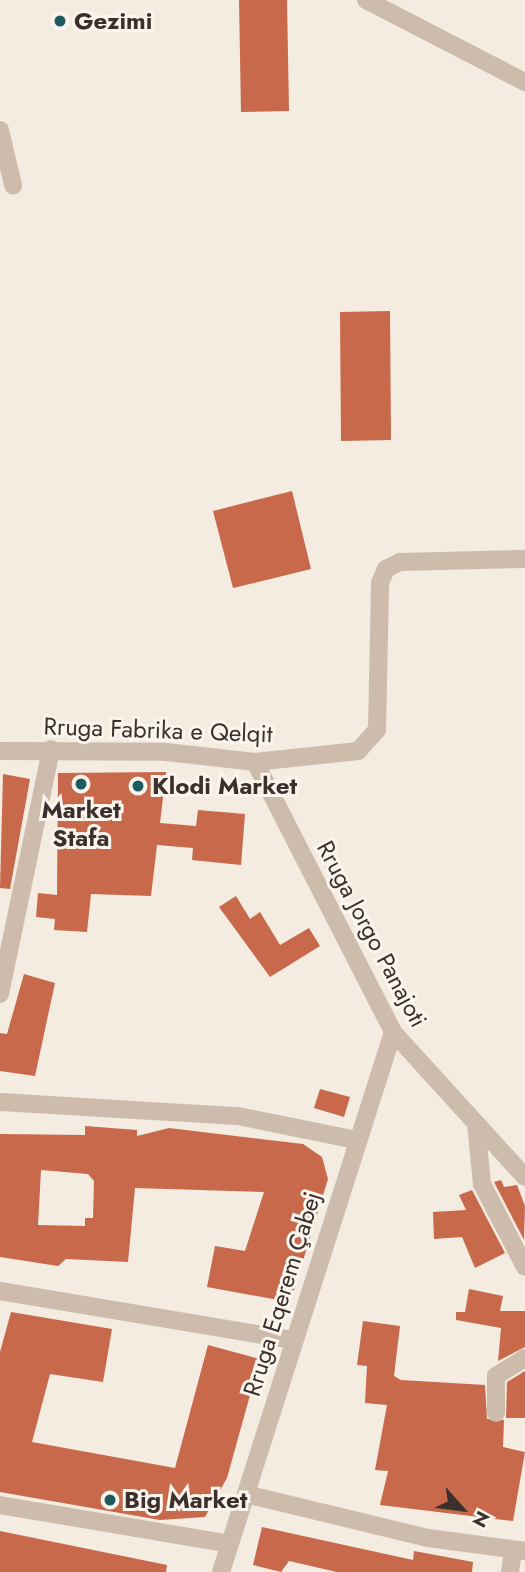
<!DOCTYPE html>
<html>
<head>
<meta charset="utf-8">
<style>
	body { margin:0 }
	#map { position:relative; width:525px; height:1572px; overflow:hidden; background:#f4ebe1; font-family:Jost,sans-serif }
	div>[style] { position:absolute }
	[style*='--x'] { left:calc(var(--x)*1px); top:calc(var(--y)*1px); width:calc(var(--w)*1px); rotate:calc(var(--a)*1deg) }
	.building>* { inset:0; background:#c8694b }
	.minor>* { height:18px; margin:-9px; padding:0 9px; transform-origin:9px; border-radius:9px; background:#cdbbac }
	.tertiary>* { height:18px; margin:-9px; padding:0 9px; transform-origin:9px; border-radius:9px; background:#cdbbac }
	.dots>* { width:19px; height:19px; translate:-50% -50%; box-sizing:border-box; border:4px solid #fbf5ee; border-radius:50% }
	span { translate:-50% -50%; white-space:nowrap; text-align:center; line-height:1.15; -webkit-text-stroke:6px #fbf5ee; paint-order:stroke }
	.poi-label { font-size:24px; color:#3b302b; font-weight:700 }
	.left { translate:0 -50%; text-align:left }
	.street-label { font-size:24px; color:#3b302b }
	.north { position:absolute; left:427px; top:1474px; width:70px; height:70px; -webkit-text-stroke:5px #fbf5ee; paint-order:stroke; rotate:118deg; font-size:19px; font-weight:700; line-height:28px; text-align:center; color:#3b302b }
	.north::after { content:''; display:block; margin:auto; width:24px; height:32px; background:#3b302b; clip-path:polygon(50% 0,100% 100%,50% 72%,0 100%) }
</style>
</head>
<body>
<div id="map">
	<div class="building">
		<i style="clip-path:polygon(239px 0,287px 0,289px 111px,241px 112px)"></i>
		<i style="clip-path:polygon(390px 311px,391px 440px,341px 441px,340px 312px)"></i>
		<i style="clip-path:polygon(292px 491px,311px 569px,233px 588px,213px 511px)"></i>
		<i style="clip-path:polygon(166px 772px,160px 823px,196px 826px,198px 810px,245px 814px,241px 865px,192px 860px,193px 848px,157px 845px,151px 896px,91px 894px,87px 932px,54px 930px,55px 919px,36px 917px,38px 893px,57px 895px,58px 773px)"></i>
		<i style="clip-path:polygon(3px 774px,30px 779px,10px 889px,0 888px)"></i>
		<i style="clip-path:polygon(236px 896px,250px 919px,260px 912px,280px 945px,309px 928px,320px 946px,270px 977px,219px 907px)"></i>
		<i style="clip-path:polygon(24px 974px,55px 983px,35px 1076px,0 1071px,0 1033px,7px 1034px)"></i>
		<i style="clip-path:polygon(320px 1089px,350px 1097px,344px 1117px,314px 1108px)"></i>
		<i style="clip-path:polygon(evenodd,85px 1126px,137px 1130px,137px 1136px,169px 1128px,303px 1144px,322px 1157px,328px 1179px,293px 1293px,284px 1301px,207px 1287px,215px 1246px,245px 1251px,264px 1192px,135px 1188px,128px 1262px,66px 1259px,58px 1266px,0 1257px,0 1134px,85px 1135px,85px 1126px,41px 1170px,88px 1174px,94px 1181px,93px 1218px,85px 1218px,85px 1226px,38px 1225px,41px 1170px)"></i>
		<i style="clip-path:polygon(501px 1180px,504px 1187px,517px 1185px,525px 1206px,524px 1240px,494px 1182px)"></i>
		<i style="clip-path:polygon(472px 1190px,505px 1253px,475px 1268px,462px 1237px,434px 1239px,433px 1212px,466px 1210px,459px 1195px)"></i>
		<i style="clip-path:polygon(469px 1289px,503px 1296px,500px 1311px,525px 1311px,525px 1347px,498px 1361px,501px 1328px,456px 1320px,456px 1312px,465px 1312px)"></i>
		<i style="clip-path:polygon(11px 1312px,112px 1329px,103px 1382px,50px 1374px,32px 1442px,175px 1468px,208px 1345px,260px 1359px,227px 1478px,205px 1517px,160px 1520px,0 1492px,0 1352px)"></i>
		<i style="clip-path:polygon(363px 1321px,400px 1326px,394px 1376px,401px 1380px,485px 1385px,487px 1419px,504px 1420px,503px 1447px,525px 1452px,513px 1521px,380px 1505px,388px 1471px,375px 1470px,387px 1405px,365px 1403px,367px 1366px,357px 1365px)"></i>
		<i style="clip-path:polygon(525px 1371px,525px 1418px,506px 1418px,507px 1382px)"></i>
		<i style="clip-path:polygon(262px 1527px,413px 1560px,414px 1551px,473px 1562px,472px 1572px,337px 1572px,289px 1561px,281px 1572px,253px 1565px)"></i>
		<i style="clip-path:polygon(0 1531px,167px 1565px,166px 1572px,0 1572px)"></i>
	</div>
	<div class="minor">
		<i style="--x:366;--y:0;--w:179;--a:27.3"></i>
		<i style="--x:0;--y:130;--w:57;--a:76.7"></i>
		<i style="--x:255;--y:762;--w:303;--a:62.9"></i>
		<i style="--x:393;--y:1032;--w:196;--a:47.7"></i>
		<i style="--x:0;--y:994;--w:250;--a:-78.2"></i>
		<i style="--x:0;--y:1102;--w:238;--a:3.4"></i>
		<i style="--x:238;--y:1116;--w:120;--a:11.5"></i>
		<i style="--x:476;--y:1123;--w:61;--a:84.4"></i>
		<i style="--x:482;--y:1184;--w:93;--a:62.6"></i>
		<i style="--x:0;--y:1291;--w:298;--a:9.5"></i>
		<i style="--x:496;--y:1413;--w:37;--a:-90"></i>
		<i style="--x:496;--y:1376;--w:34;--a:-32"></i>
		<i style="--x:246;--y:1494;--w:187;--a:13.6"></i>
		<i style="--x:428;--y:1538;--w:98;--a:7.6"></i>
		<i style="--x:0;--y:1505;--w:233;--a:9.6"></i>
		<i style="--x:221;--y:1572;--w:567;--a:-72.33"></i>
		<i style="--x:510;--y:1572;--w:21;--a:-82"></i>
	</div>
	<div class="tertiary">
		<i style="--x:0;--y:751;--w:166;--a:0.3"></i>
		<i style="--x:166;--y:752;--w:90;--a:6.4"></i>
		<i style="--x:255;--y:762;--w:104;--a:-6.1"></i>
		<i style="--x:358;--y:751;--w:28;--a:-48"></i>
		<i style="--x:377;--y:730;--w:147;--a:-88.8"></i>
		<i style="--x:380;--y:583;--w:15;--a:-67"></i>
		<i style="--x:386;--y:569;--w:16;--a:-27"></i>
		<i style="--x:400;--y:562;--w:125;--a:-1.4"></i>
	</div>
	<div class="dots">
		<i style="left:60px;top:21px;background:#1f5a5e"></i>
		<i style="left:81px;top:784px;background:#1f5a5e"></i>
		<i style="left:138px;top:786px;background:#1f5a5e"></i>
		<i style="left:110px;top:1500px;background:#1f5a5e"></i>
	</div>
	<div class="poi-label">
		<span class="left" style="left:74px;top:21px">Gezimi</span>
		<span class="left" style="left:152px;top:786px">Klodi Market</span>
		<span style="left:81px;top:824px">Market<br>Stafa</span>
		<span class="left" style="left:124px;top:1500px">Big Market</span>
	</div>
	<div class="street-label">
		<span style="left:158px;top:730px;rotate:2deg">Rruga Fabrika e Qelqit</span>
		<span style="left:372px;top:934px;rotate:62deg">Rruga Jorgo Panajoti</span>
		<span style="left:282px;top:1294px;rotate:-73deg">Rruga Eqerem Çabej</span>
	</div>
	<div class="north">N</div>
</div>
</body>
</html>
